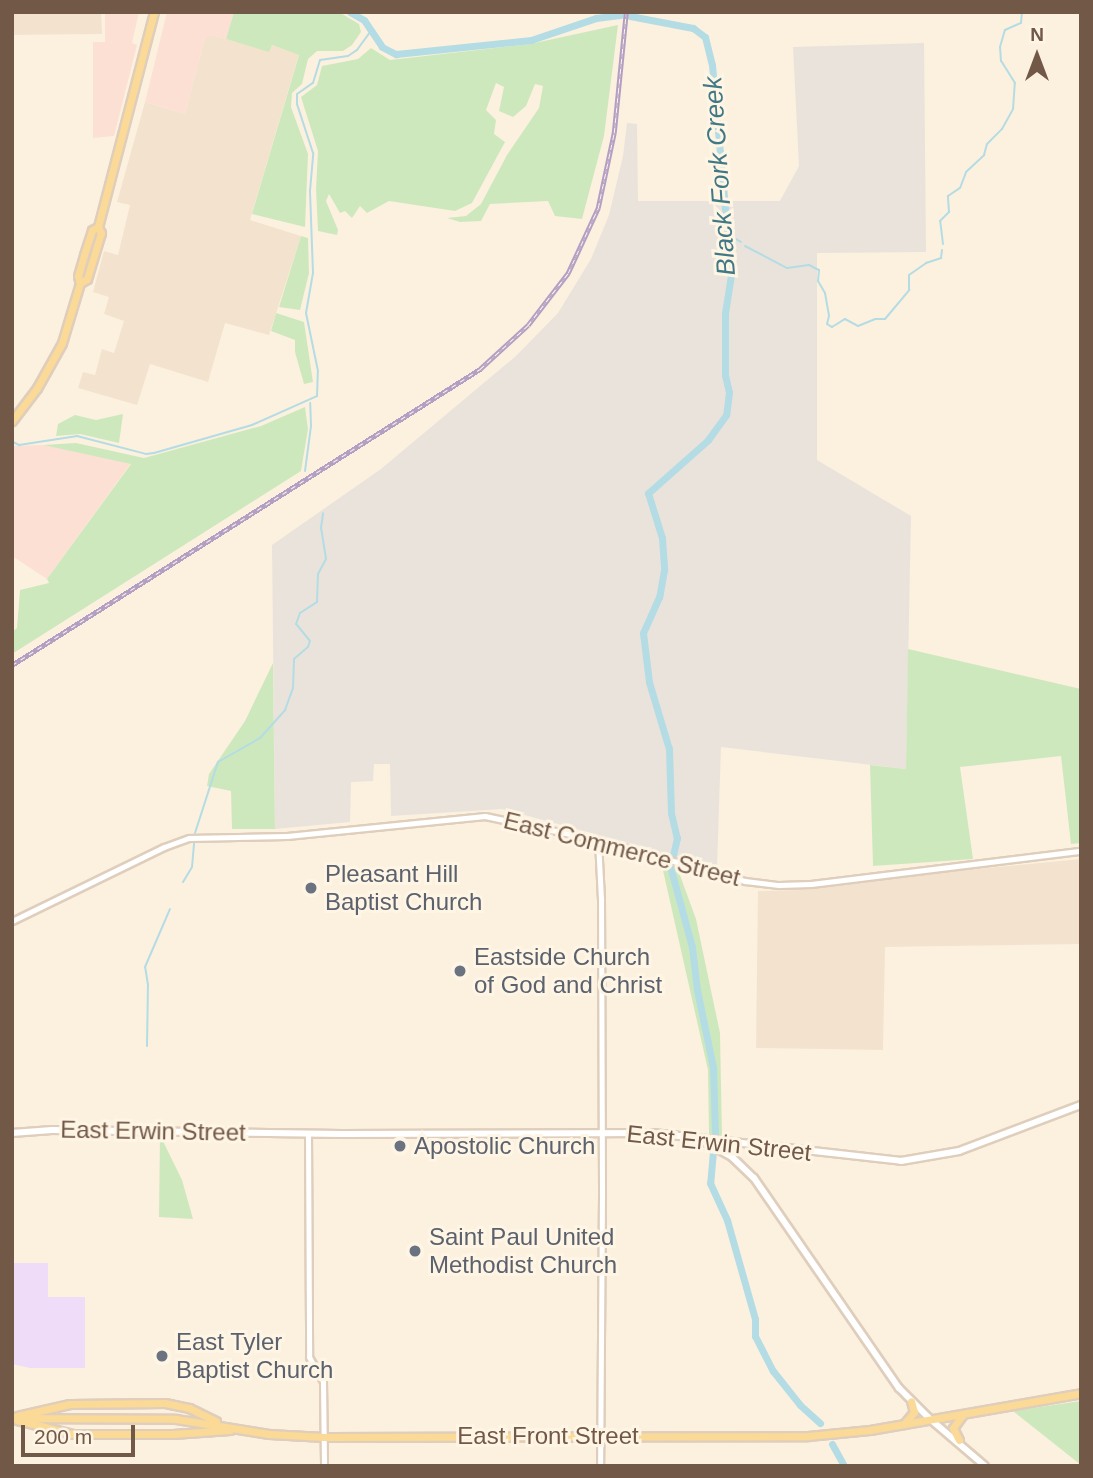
<!DOCTYPE html>
<html>
<head>
<meta charset="utf-8">
<style>
	body { margin:0 }
	#map { position:relative; width:1093px; height:1478px; overflow:hidden; background:#fcf1df; font-family:Arial,sans-serif }
	div>[style] { position:absolute }
	[style*='--x'] { left:calc(var(--x)*1px); top:calc(var(--y)*1px); width:calc(var(--w)*1px); rotate:calc(var(--a)*1deg) }
	.residential>* { inset:0; background:#f3e3ce }
	.commercial>* { inset:0; background:#fce0d3 }
	.industrial>* { inset:0; background:#eae3db }
	.education>* { inset:0; background:#eedcf8 }
	.green>* { inset:0; background:#cee8be }
	.stream>* { height:2px; margin:-1px; padding:0 1px; transform-origin:1px; border-radius:1px; background:#b4dce4 }
	.river>* { height:7px; margin:-3.5px; padding:0 3.5px; transform-origin:3.5px; border-radius:3.5px; background:#b4dce4 }
	.roads { filter:drop-shadow(2px 0 #dfcebc) drop-shadow(-2px 0 #dfcebc) drop-shadow(0 2px #dfcebc) drop-shadow(0 -2px #dfcebc) }
	.tertiary>* { height:5px; margin:-2.5px; padding:0 2.5px; transform-origin:2.5px; border-radius:2.5px; background:#fff }
	.secondary>* { height:6px; margin:-3px; padding:0 3px; transform-origin:3px; border-radius:3px; background:#fff }
	.primary>* { height:7px; margin:-3.5px; padding:0 3.5px; transform-origin:3.5px; border-radius:3.5px; background:#fbd997 }
	.rail>* { height:4.5px; margin-top:-2.25px; transform-origin:0; background:repeating-linear-gradient(90deg,#fff5e5 0 5px,#b49fc4 0 10px); box-sizing:border-box; border-block:2px solid #b49fc4 }
	.dots>* { width:19px; height:19px; translate:-50% -50%; box-sizing:border-box; border:4px solid #fff5e5; border-radius:50% }
	span { translate:-50% -50%; white-space:nowrap; text-align:center; line-height:1.15; -webkit-text-stroke:6px #fff5e5; paint-order:stroke }
	.street-label { font-size:24px; color:#725847 }
	.worship-label { font-size:24px; color:#5b616d }
	.left { translate:0 -50%; text-align:left }
	.water-label { font-size:26px; color:#417885; font-style:italic }
	.frame { position:absolute; inset:0; border:14px solid #725847; pointer-events:none }
	.north { position:absolute; left:1002px; top:21px; width:70px; height:70px; -webkit-text-stroke:5px #fff5e5; paint-order:stroke; rotate:0deg; font-size:19px; font-weight:700; line-height:28px; text-align:center; color:#725847 }
	.north::after { content:''; display:block; margin:auto; width:24px; height:32px; background:#725847; clip-path:polygon(50% 0,100% 100%,50% 72%,0 100%) }
	.scale { position:absolute; left:21px; top:1425px; width:114px; height:32px; box-sizing:border-box; border:4px solid #725847; border-top:0; padding-left:9px; font-size:21px; line-height:24px; white-space:nowrap; color:#725847; -webkit-text-stroke:5px #fff5e5; paint-order:stroke }
</style>
</head>
<body>
<div id="map">
	<div class="residential">
		<i style="clip-path:polygon(12px 12px,101px 12px,102px 34px,12px 35px)"></i>
		<i style="clip-path:polygon(212px 35px,269px 51px,271px 45px,299px 54px,250px 220px,301px 236px,269px 335px,225px 323px,208px 382px,150px 364px,137px 405px,78px 388px,83px 372px,95px 375px,102px 349px,114px 353px,124px 321px,104px 314px,109px 297px,93px 292px,104px 251px,118px 255px,130px 205px,117px 202px,145px 102px,185px 114px,205px 37px)"></i>
		<i style="clip-path:polygon(1081px 859px,1081px 944px,885px 947px,883px 1050px,756px 1048px,758px 891px,802px 890px,885px 878px)"></i>
	</div>
	<div class="commercial">
		<i style="clip-path:polygon(105px 12px,139px 12px,132px 43px,137px 45px,114px 136px,93px 138px,93px 42px,105px 42px)"></i>
		<i style="clip-path:polygon(167px 12px,234px 12px,226px 39px,212px 35px,205px 38px,185px 114px,145px 102px)"></i>
		<i style="clip-path:polygon(43px 445px,131px 463px,47px 579px,12px 556px,12px 446px)"></i>
	</div>
	<div class="industrial">
		<i style="clip-path:polygon(924px 43px,926px 252px,817px 253px,817px 460px,911px 516px,906px 769px,721px 747px,717px 867px,502px 809px,391px 816px,390px 764px,374px 764px,373px 781px,351px 782px,350px 822px,275px 829px,272px 545px,381px 469px,516px 356px,558px 313px,591px 259px,609px 215px,623px 156px,627px 123px,637px 124px,638px 201px,780px 201px,799px 166px,793px 47px)"></i>
	</div>
	<div class="education">
		<i style="clip-path:polygon(12px 1263px,48px 1263px,48px 1297px,85px 1297px,85px 1368px,30px 1368px,12px 1364px)"></i>
	</div>
	<div class="green">
		<i style="clip-path:polygon(234px 12px,339px 12px,359px 24px,361px 32px,352px 45px,343px 51px,317px 51px,308px 59px,302px 84px,292px 93px,291px 107px,308px 154px,305px 227px,252px 214px,299px 55px,272px 45px,269px 52px,226px 39px)"></i>
		<i style="clip-path:polygon(618px 25px,604px 136px,582px 219px,555px 216px,548px 201px,490px 204px,481px 221px,460px 222px,447px 218px,466px 216px,481px 204px,507px 155px,539px 108px,543px 86px,535px 84px,526px 106px,513px 117px,499px 111px,504px 87px,496px 83px,486px 110px,496px 120px,494px 134px,505px 142px,472px 203px,455px 211px,389px 201px,367px 213px,360px 206px,352px 218px,345px 211px,340px 213px,329px 194px,326px 201px,338px 230px,337px 235px,318px 231px,316px 189px,318px 151px,301px 97px,317px 85px,322px 66px,358px 59px,371px 48px,390px 60px,530px 44px)"></i>
		<i style="clip-path:polygon(301px 236px,308px 238px,309px 273px,300px 310px,279px 307px)"></i>
		<i style="clip-path:polygon(276px 313px,304px 322px,313px 382px,304px 384px,295px 352px,295px 340px,271px 331px)"></i>
		<i style="clip-path:polygon(305px 407px,308px 429px,301px 471px,12px 654px,12px 632px,17px 628px,20px 590px,49px 583px,47px 579px,131px 464px,43px 445px,76px 443px,144px 458px,261px 426px)"></i>
		<i style="clip-path:polygon(123px 414px,119px 443px,80px 434px,56px 436px,58px 424px,75px 415px,96px 420px)"></i>
		<i style="clip-path:polygon(908px 649px,1081px 689px,1081px 843px,1071px 844px,1061px 756px,960px 767px,973px 859px,873px 866px,870px 765px,906px 769px)"></i>
		<i style="clip-path:polygon(273px 663px,275px 829px,232px 829px,231px 791px,207px 786px,209px 774px,245px 721px)"></i>
		<i style="clip-path:polygon(662px 866px,677px 867px,696px 919px,720px 1033px,722px 1136px,709px 1134px,708px 1070px)"></i>
		<i style="clip-path:polygon(160px 1135px,182px 1180px,193px 1219px,159px 1217px)"></i>
		<i style="clip-path:polygon(1081px 1401px,1081px 1465px,1013px 1411px)"></i>
	</div>
	<div class="stream">
		<i style="--x:728;--y:234;--w:15;--a:32"></i>
		<i style="--x:943;--y:244;--w:23;--a:-97"></i>
		<i style="--x:940;--y:221;--w:13;--a:-45"></i>
		<i style="--x:949;--y:212;--w:16;--a:-94"></i>
		<i style="--x:948;--y:196;--w:14;--a:-34"></i>
		<i style="--x:960;--y:188;--w:17;--a:-69"></i>
		<i style="--x:966;--y:172;--w:25;--a:-43"></i>
		<i style="--x:984;--y:155;--w:11;--a:-75"></i>
		<i style="--x:987;--y:144;--w:21;--a:-45"></i>
		<i style="--x:1002;--y:129;--w:23;--a:-61"></i>
		<i style="--x:1013;--y:109;--w:26;--a:-86"></i>
		<i style="--x:1015;--y:83;--w:26;--a:-122"></i>
		<i style="--x:1001;--y:61;--w:14;--a:-94"></i>
		<i style="--x:1000;--y:47;--w:18;--a:-74"></i>
		<i style="--x:1005;--y:30;--w:17;--a:-24"></i>
		<i style="--x:1021;--y:23;--w:11;--a:-85"></i>
		<i style="--x:745;--y:246;--w:47;--a:27.6"></i>
		<i style="--x:787;--y:268;--w:22;--a:-8"></i>
		<i style="--x:809;--y:265;--w:11;--a:27"></i>
		<i style="--x:819;--y:270;--w:11;--a:95"></i>
		<i style="--x:818;--y:281;--w:14;--a:60"></i>
		<i style="--x:825;--y:293;--w:23;--a:80"></i>
		<i style="--x:829;--y:316;--w:8;--a:104"></i>
		<i style="--x:827;--y:324;--w:6;--a:31"></i>
		<i style="--x:832;--y:327;--w:15;--a:-32"></i>
		<i style="--x:845;--y:319;--w:15;--a:28"></i>
		<i style="--x:858;--y:326;--w:18;--a:-22"></i>
		<i style="--x:875;--y:319;--w:10;--a:0"></i>
		<i style="--x:885;--y:319;--w:38;--a:-50"></i>
		<i style="--x:909;--y:290;--w:15;--a:-90"></i>
		<i style="--x:909;--y:275;--w:21;--a:-35"></i>
		<i style="--x:926;--y:263;--w:16;--a:-18"></i>
		<i style="--x:941;--y:258;--w:8;--a:-83"></i>
		<i style="--x:13;--y:442;--w:7;--a:27"></i>
		<i style="--x:19;--y:445;--w:59;--a:-8.8"></i>
		<i style="--x:77;--y:436;--w:71;--a:14.6"></i>
		<i style="--x:146;--y:454;--w:8;--a:-7"></i>
		<i style="--x:154;--y:453;--w:102;--a:-15.9"></i>
		<i style="--x:252;--y:425;--w:71;--a:-24"></i>
		<i style="--x:317;--y:396;--w:25;--a:-88"></i>
		<i style="--x:318;--y:371;--w:59;--a:-101.7"></i>
		<i style="--x:306;--y:313;--w:41;--a:-80.1"></i>
		<i style="--x:313;--y:273;--w:82;--a:-92.1"></i>
		<i style="--x:310;--y:191;--w:38;--a:-85"></i>
		<i style="--x:313;--y:153;--w:52;--a:-108.1"></i>
		<i style="--x:297;--y:104;--w:10;--a:-90"></i>
		<i style="--x:297;--y:94;--w:19;--a:-35"></i>
		<i style="--x:313;--y:83;--w:24;--a:-73"></i>
		<i style="--x:320;--y:60;--w:28;--a:-8"></i>
		<i style="--x:348;--y:56;--w:11;--a:-34"></i>
		<i style="--x:357;--y:50;--w:24;--a:-54"></i>
		<i style="--x:305;--y:471;--w:45;--a:-82.4"></i>
		<i style="--x:311;--y:426;--w:23;--a:-92"></i>
		<i style="--x:195;--y:833;--w:75;--a:-72.1"></i>
		<i style="--x:218;--y:762;--w:48;--a:-29.7"></i>
		<i style="--x:260;--y:738;--w:38;--a:-48"></i>
		<i style="--x:285;--y:710;--w:23;--a:-70"></i>
		<i style="--x:293;--y:688;--w:29;--a:-88"></i>
		<i style="--x:294;--y:659;--w:18;--a:-41"></i>
		<i style="--x:308;--y:647;--w:6;--a:-72"></i>
		<i style="--x:310;--y:641;--w:22;--a:-129"></i>
		<i style="--x:296;--y:624;--w:12;--a:-70"></i>
		<i style="--x:300;--y:613;--w:20;--a:-33"></i>
		<i style="--x:317;--y:602;--w:28;--a:-88"></i>
		<i style="--x:318;--y:574;--w:17;--a:-62"></i>
		<i style="--x:326;--y:559;--w:31;--a:-99"></i>
		<i style="--x:321;--y:528;--w:15;--a:-82"></i>
		<i style="--x:183;--y:882;--w:17;--a:-59"></i>
		<i style="--x:192;--y:867;--w:25;--a:-85"></i>
		<i style="--x:147;--y:1046;--w:61;--a:-89.1"></i>
		<i style="--x:148;--y:985;--w:18;--a:-99"></i>
		<i style="--x:145;--y:967;--w:63;--a:-66.7"></i>
	</div>
	<div class="river">
		<i style="--x:350;--y:12;--w:16;--a:30"></i>
		<i style="--x:364;--y:20;--w:32;--a:56"></i>
		<i style="--x:382;--y:47;--w:16;--a:27"></i>
		<i style="--x:396;--y:54;--w:136;--a:-5.9"></i>
		<i style="--x:531;--y:40;--w:69;--a:-18.7"></i>
		<i style="--x:596;--y:18;--w:24;--a:-7"></i>
		<i style="--x:630;--y:16;--w:64;--a:10.8"></i>
		<i style="--x:693;--y:28;--w:15;--a:37"></i>
		<i style="--x:705;--y:37;--w:29;--a:76"></i>
		<i style="--x:712;--y:65;--w:211;--a:84.8"></i>
		<i style="--x:731;--y:275;--w:39;--a:99"></i>
		<i style="--x:725;--y:314;--w:61;--a:90"></i>
		<i style="--x:725;--y:375;--w:17;--a:77"></i>
		<i style="--x:729;--y:392;--w:23;--a:97"></i>
		<i style="--x:726;--y:415;--w:31;--a:126"></i>
		<i style="--x:708;--y:440;--w:80;--a:138.5"></i>
		<i style="--x:648;--y:493;--w:47;--a:72.7"></i>
		<i style="--x:662;--y:538;--w:32;--a:86"></i>
		<i style="--x:664;--y:570;--w:27;--a:100"></i>
		<i style="--x:659;--y:597;--w:39;--a:114"></i>
		<i style="--x:643;--y:633;--w:49;--a:83"></i>
		<i style="--x:649;--y:682;--w:70;--a:73.4"></i>
		<i style="--x:669;--y:749;--w:64;--a:88.2"></i>
		<i style="--x:671;--y:813;--w:26;--a:77"></i>
		<i style="--x:677;--y:838;--w:18;--a:103"></i>
		<i style="--x:670;--y:866;--w:84;--a:74.8"></i>
		<i style="--x:692;--y:947;--w:43;--a:83.4"></i>
		<i style="--x:697;--y:990;--w:79;--a:78.3"></i>
		<i style="--x:713;--y:1067;--w:68;--a:88.3"></i>
		<i style="--x:713;--y:1151;--w:32;--a:95"></i>
		<i style="--x:710;--y:1183;--w:41;--a:65.3"></i>
		<i style="--x:727;--y:1220;--w:103;--a:74.2"></i>
		<i style="--x:755;--y:1319;--w:17;--a:90"></i>
		<i style="--x:755;--y:1336;--w:39;--a:63"></i>
		<i style="--x:773;--y:1371;--w:43;--a:51.5"></i>
		<i style="--x:800;--y:1405;--w:27;--a:42"></i>
		<i style="--x:832;--y:1444;--w:25;--a:61"></i>
	</div>
	<div class="roads">
		<div class="tertiary">
			<i style="--x:598;--y:840;--w:59;--a:87.1"></i>
			<i style="--x:601;--y:899;--w:297;--a:89.8"></i>
			<i style="--x:602;--y:1196;--w:270;--a:90.4"></i>
			<i style="--x:12;--y:921;--w:169;--a:-26"></i>
			<i style="--x:164;--y:847;--w:27;--a:-20"></i>
			<i style="--x:189;--y:838;--w:98;--a:-1.2"></i>
			<i style="--x:287;--y:836;--w:199;--a:-5.8"></i>
			<i style="--x:485;--y:816;--w:116;--a:12"></i>
			<i style="--x:598;--y:840;--w:153;--a:15.6"></i>
			<i style="--x:745;--y:881;--w:34;--a:7"></i>
			<i style="--x:779;--y:885;--w:32;--a:-2"></i>
			<i style="--x:811;--y:884;--w:272;--a:-7"></i>
			<i style="--x:308;--y:1134;--w:223;--a:89.7"></i>
			<i style="--x:309;--y:1357;--w:28;--a:60"></i>
			<i style="--x:323;--y:1381;--w:85;--a:89.3"></i>
		</div>
		<div class="secondary">
			<i style="--x:12;--y:1133;--w:40;--a:-4.3"></i>
			<i style="--x:52;--y:1130;--w:289;--a:0.8"></i>
			<i style="--x:341;--y:1134;--w:312;--a:-0.2"></i>
			<i style="--x:653;--y:1133;--w:250;--a:6.4"></i>
			<i style="--x:901;--y:1161;--w:59;--a:-9.8"></i>
			<i style="--x:959;--y:1151;--w:130;--a:-20.7"></i>
			<i style="--x:703;--y:1141;--w:33;--a:29"></i>
			<i style="--x:732;--y:1157;--w:30;--a:44"></i>
			<i style="--x:754;--y:1178;--w:255;--a:55.4"></i>
			<i style="--x:899;--y:1388;--w:44;--a:45"></i>
			<i style="--x:930;--y:1419;--w:72;--a:40.5"></i>
		</div>
		<div class="primary">
			<i style="--x:80;--y:283;--w:8;--a:-30"></i>
			<i style="--x:87;--y:279;--w:48;--a:-73.1"></i>
			<i style="--x:101;--y:233;--w:7;--a:-117"></i>
			<i style="--x:98;--y:227;--w:222;--a:-75.4"></i>
			<i style="--x:12;--y:421;--w:41;--a:-52.9"></i>
			<i style="--x:37;--y:388;--w:51;--a:-60.9"></i>
			<i style="--x:62;--y:343;--w:63;--a:-73.3"></i>
			<i style="--x:80;--y:283;--w:7;--a:-106"></i>
			<i style="--x:78;--y:276;--w:22;--a:-74"></i>
			<i style="--x:84;--y:255;--w:26;--a:-72"></i>
			<i style="--x:92;--y:230;--w:7;--a:-27"></i>
			<i style="--x:17;--y:1416;--w:54;--a:-12.8"></i>
			<i style="--x:70;--y:1404;--w:95;--a:-0.6"></i>
			<i style="--x:165;--y:1403;--w:25;--a:12"></i>
			<i style="--x:189;--y:1408;--w:30;--a:26"></i>
			<i style="--x:12;--y:1418;--w:164;--a:0.3"></i>
			<i style="--x:176;--y:1419;--w:94;--a:9.2"></i>
			<i style="--x:269;--y:1434;--w:55;--a:3.1"></i>
			<i style="--x:324;--y:1437;--w:484;--a:-0.1"></i>
			<i style="--x:808;--y:1436;--w:62;--a:-5.5"></i>
			<i style="--x:870;--y:1430;--w:214;--a:-9.9"></i>
			<i style="--x:17;--y:1420;--w:58;--a:14"></i>
			<i style="--x:73;--y:1434;--w:100;--a:0"></i>
			<i style="--x:173;--y:1434;--w:57;--a:-4"></i>
			<i style="--x:904;--y:1424;--w:16;--a:-50"></i>
			<i style="--x:914;--y:1412;--w:11;--a:-105"></i>
			<i style="--x:959;--y:1440;--w:13;--a:-117"></i>
			<i style="--x:953;--y:1428;--w:17;--a:-54"></i>
		</div>
	</div>
	<div class="rail">
		<i style="--x:12;--y:665;--w:554;--a:-32.31"></i>
		<i style="--x:480;--y:369;--w:65;--a:-42.5"></i>
		<i style="--x:528;--y:325;--w:66;--a:-52.4"></i>
		<i style="--x:568;--y:273;--w:72;--a:-65.2"></i>
		<i style="--x:598;--y:208;--w:77;--a:-78"></i>
		<i style="--x:614;--y:133;--w:122;--a:-84.3"></i>
	</div>
	<div class="dots">
		<i style="left:311px;top:888px;background:#6b7280"></i>
		<i style="left:460px;top:971px;background:#6b7280"></i>
		<i style="left:400px;top:1146px;background:#6b7280"></i>
		<i style="left:415px;top:1251px;background:#6b7280"></i>
		<i style="left:162px;top:1356px;background:#6b7280"></i>
	</div>
	<div class="street-label">
		<span style="left:622px;top:849px;rotate:14deg">East Commerce Street</span>
		<span style="left:153px;top:1131px;rotate:1deg">East Erwin Street</span>
		<span style="left:719px;top:1143px;rotate:6deg">East Erwin Street</span>
		<span style="left:548px;top:1436px">East Front Street</span>
	</div>
	<div class="worship-label">
		<span class="left" style="left:325px;top:888px">Pleasant Hill<br>Baptist Church</span>
		<span class="left" style="left:474px;top:971px">Eastside Church<br>of God and Christ</span>
		<span class="left" style="left:414px;top:1146px">Apostolic Church</span>
		<span class="left" style="left:429px;top:1251px">Saint Paul United<br>Methodist Church</span>
		<span class="left" style="left:176px;top:1356px">East Tyler<br>Baptist Church</span>
	</div>
	<div class="water-label">
		<span style="left:720px;top:176px;rotate:-94deg">Black Fork Creek</span>
	</div>
	<div class="frame"></div>
	<div class="north">N</div>
	<div class="scale">200 m</div>
</div>
</body>
</html>
